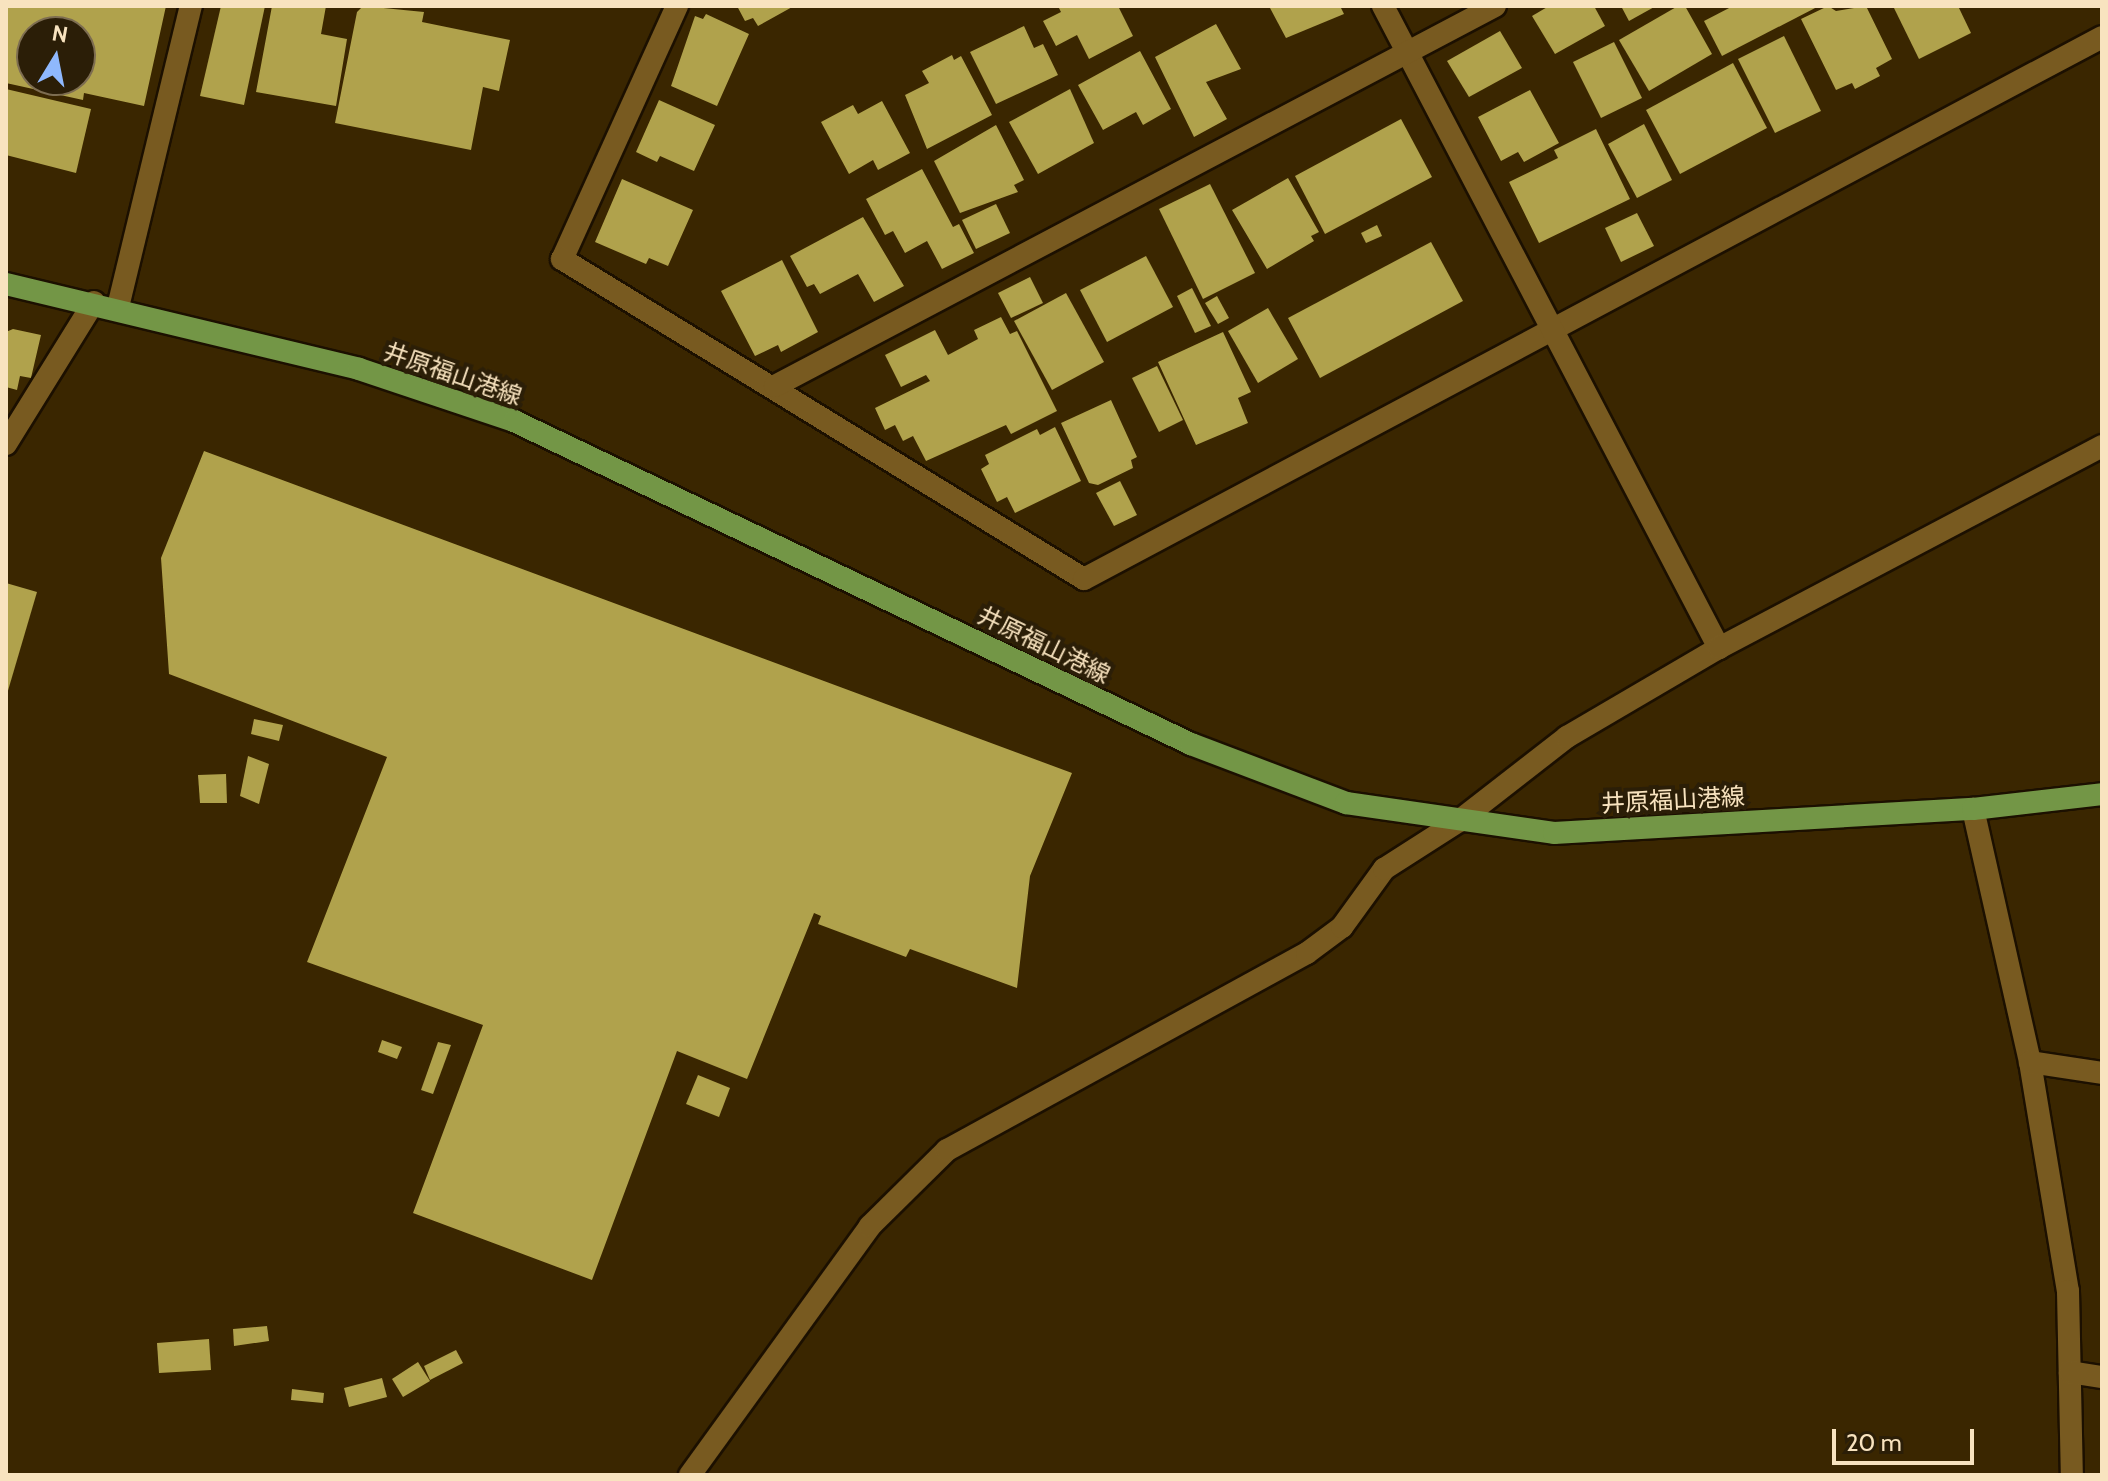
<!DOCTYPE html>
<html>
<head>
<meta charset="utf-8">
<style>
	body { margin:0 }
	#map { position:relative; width:2108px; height:1481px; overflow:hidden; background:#3a2600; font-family:Cabin,"Noto Sans JP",sans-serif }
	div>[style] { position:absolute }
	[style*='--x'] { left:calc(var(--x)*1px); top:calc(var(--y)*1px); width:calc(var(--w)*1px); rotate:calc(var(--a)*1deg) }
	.building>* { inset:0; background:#b0a24c }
	.roads { filter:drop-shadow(2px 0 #1c1000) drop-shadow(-2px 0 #1c1000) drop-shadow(0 2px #1c1000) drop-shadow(0 -2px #1c1000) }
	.minor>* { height:22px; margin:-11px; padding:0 11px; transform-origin:11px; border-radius:11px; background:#785a20 }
	.primary>* { height:22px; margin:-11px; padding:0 11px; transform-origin:11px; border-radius:11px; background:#739646 }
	span { translate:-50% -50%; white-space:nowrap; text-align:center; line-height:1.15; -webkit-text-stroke:8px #2b1e07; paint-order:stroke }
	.street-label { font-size:24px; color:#f8e3bf }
	.frame { position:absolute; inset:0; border:8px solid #f8e3bf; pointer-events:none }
	.north { position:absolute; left:16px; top:16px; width:80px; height:80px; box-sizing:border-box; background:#2b1e07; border:2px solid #7d6d51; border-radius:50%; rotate:10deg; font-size:22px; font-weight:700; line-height:32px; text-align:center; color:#f8e3bf }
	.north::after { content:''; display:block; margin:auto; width:28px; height:36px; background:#8fb8fd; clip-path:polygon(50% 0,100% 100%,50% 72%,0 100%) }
	.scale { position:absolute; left:1832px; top:1429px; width:142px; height:36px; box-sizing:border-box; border:4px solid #f8e3bf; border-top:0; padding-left:10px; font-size:24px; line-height:28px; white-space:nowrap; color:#f8e3bf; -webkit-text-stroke:6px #2b1e07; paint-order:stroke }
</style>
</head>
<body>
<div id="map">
	<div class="building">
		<i style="clip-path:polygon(evenodd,6px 6px,166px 6px,144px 106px,84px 93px,83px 100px,6px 83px,6px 6px,32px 32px,80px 32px,80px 80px,32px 80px,32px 32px)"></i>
		<i style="clip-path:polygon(221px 6px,265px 6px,244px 105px,200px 96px)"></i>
		<i style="clip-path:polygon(272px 6px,326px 6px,321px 34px,347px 39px,336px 106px,256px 92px)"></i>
		<i style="clip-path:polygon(363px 6px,424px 12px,422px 22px,510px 40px,499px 91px,483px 87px,471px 150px,335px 123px,357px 12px)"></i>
		<i style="clip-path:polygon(737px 6px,794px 6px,758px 26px,753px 18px,745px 21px)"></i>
		<i style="clip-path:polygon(1058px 6px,1118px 6px,1133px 36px,1089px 59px,1077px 35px,1056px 46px,1043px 21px,1061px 12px)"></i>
		<i style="clip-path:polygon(1269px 6px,1340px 6px,1344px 14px,1286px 38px)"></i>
		<i style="clip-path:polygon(1549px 6px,1594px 6px,1605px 26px,1555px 54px,1532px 16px)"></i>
		<i style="clip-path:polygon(1621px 6px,1656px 6px,1629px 21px)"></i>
		<i style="clip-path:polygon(1678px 6px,1685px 6px,1712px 54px,1649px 91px,1619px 40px)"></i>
		<i style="clip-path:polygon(1733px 6px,1819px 6px,1722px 56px,1704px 21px)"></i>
		<i style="clip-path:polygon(1828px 6px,1836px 11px,1866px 6px,1892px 59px,1876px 68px,1880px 76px,1855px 89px,1852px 83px,1836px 90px,1801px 19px)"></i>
		<i style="clip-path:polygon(1893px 6px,1958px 6px,1971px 33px,1919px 59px)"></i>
		<i style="clip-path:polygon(706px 14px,749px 34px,717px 106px,671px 86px,695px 16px,703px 19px)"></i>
		<i style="clip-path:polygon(1216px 24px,1241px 69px,1206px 82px,1227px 119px,1194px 137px,1155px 57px)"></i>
		<i style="clip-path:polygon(1024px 26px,1034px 48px,1043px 44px,1058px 75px,996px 104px,970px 52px)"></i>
		<i style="clip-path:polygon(1500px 31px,1522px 68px,1469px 97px,1447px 61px)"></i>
		<i style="clip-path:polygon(1784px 36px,1821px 111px,1775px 133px,1738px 59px)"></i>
		<i style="clip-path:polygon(1614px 42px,1642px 98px,1601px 118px,1573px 62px)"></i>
		<i style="clip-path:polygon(1140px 51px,1171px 109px,1143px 125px,1136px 112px,1103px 130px,1078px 85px)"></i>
		<i style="clip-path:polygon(952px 55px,954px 60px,961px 56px,992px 115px,927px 149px,905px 95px,929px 83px,922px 71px)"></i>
		<i style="clip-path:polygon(1733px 63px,1767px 128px,1680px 174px,1646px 110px)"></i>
		<i style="clip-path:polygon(6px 89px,91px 109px,76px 173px,6px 155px)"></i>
		<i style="clip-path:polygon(1070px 89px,1094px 143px,1038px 174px,1009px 122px)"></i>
		<i style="clip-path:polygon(1530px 90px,1559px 143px,1524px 162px,1518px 152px,1501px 161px,1478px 117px)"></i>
		<i style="clip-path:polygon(659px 100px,715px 125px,694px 171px,660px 156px,657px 162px,636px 152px)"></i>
		<i style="clip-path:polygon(882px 101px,910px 153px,878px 170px,873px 160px,849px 174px,821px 122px,853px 105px,858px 114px)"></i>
		<i style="clip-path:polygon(1401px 119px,1432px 177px,1325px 234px,1295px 176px)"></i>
		<i style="clip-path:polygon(1644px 124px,1672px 180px,1637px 198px,1608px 144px)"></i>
		<i style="clip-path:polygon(996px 125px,1024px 180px,1014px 185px,1018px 192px,960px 213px,934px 161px)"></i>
		<i style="clip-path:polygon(1596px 129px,1630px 199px,1539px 243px,1509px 182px,1558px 158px,1554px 150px)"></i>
		<i style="clip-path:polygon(922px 169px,953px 227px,959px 224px,974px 253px,942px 269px,927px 241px,905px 253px,893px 231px,885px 235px,866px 199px)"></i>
		<i style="clip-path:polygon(1288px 178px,1319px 232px,1311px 236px,1314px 241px,1267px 269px,1232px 210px)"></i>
		<i style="clip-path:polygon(622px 179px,693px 210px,668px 266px,649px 258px,646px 264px,595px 242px)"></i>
		<i style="clip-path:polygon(1210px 184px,1255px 273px,1203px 299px,1159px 209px)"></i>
		<i style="clip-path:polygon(996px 204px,1010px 233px,976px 249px,962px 220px)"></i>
		<i style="clip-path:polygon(1637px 213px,1654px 246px,1621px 262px,1605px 228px)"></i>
		<i style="clip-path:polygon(863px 217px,904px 286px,874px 302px,858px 274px,820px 294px,814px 284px,807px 287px,790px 256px)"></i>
		<i style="clip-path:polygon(1377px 225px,1382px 236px,1366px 243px,1361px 233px)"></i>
		<i style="clip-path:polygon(1431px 242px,1463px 301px,1320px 378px,1288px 318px)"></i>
		<i style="clip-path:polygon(1146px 256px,1173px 307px,1107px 342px,1080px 290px)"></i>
		<i style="clip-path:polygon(782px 260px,818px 332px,781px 352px,778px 345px,755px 356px,721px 291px)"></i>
		<i style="clip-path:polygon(1030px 277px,1043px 303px,1011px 318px,998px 293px)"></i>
		<i style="clip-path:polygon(1192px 288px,1211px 326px,1195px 333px,1177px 296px)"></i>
		<i style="clip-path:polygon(1066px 293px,1104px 362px,1052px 390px,1014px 321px)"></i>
		<i style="clip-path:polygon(1217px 296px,1229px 318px,1218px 324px,1205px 303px)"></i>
		<i style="clip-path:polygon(1268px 308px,1298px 359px,1258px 383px,1228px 331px)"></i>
		<i style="clip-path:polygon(1001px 317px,1010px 334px,1017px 331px,1057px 411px,1011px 434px,1006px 425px,926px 461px,913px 436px,903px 441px,895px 425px,885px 430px,875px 408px,930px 381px,926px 375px,901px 387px,885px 355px,935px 330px,948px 355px,978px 339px,974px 330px)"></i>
		<i style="clip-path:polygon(13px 329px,41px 335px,31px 378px,20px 376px,17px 390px,6px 387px,6px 332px)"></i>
		<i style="clip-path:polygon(1223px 332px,1251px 392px,1238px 398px,1248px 423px,1196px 445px,1158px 362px)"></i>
		<i style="clip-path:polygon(1157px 366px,1183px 420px,1159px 432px,1132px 378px)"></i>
		<i style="clip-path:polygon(1111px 400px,1137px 457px,1131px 460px,1133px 468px,1098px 485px,1089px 483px,1061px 423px)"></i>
		<i style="clip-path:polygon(1055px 427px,1081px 481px,1015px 513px,1007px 497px,997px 502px,981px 469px,989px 464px,985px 455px,1037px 429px,1040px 435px)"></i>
		<i style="clip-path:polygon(204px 451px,1072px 773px,1030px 876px,1017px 988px,910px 949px,906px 957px,818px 924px,821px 916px,814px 913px,747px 1079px,677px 1051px,592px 1280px,413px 1213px,483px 1025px,307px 962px,387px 757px,169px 674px,161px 558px)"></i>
		<i style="clip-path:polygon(1120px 481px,1137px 515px,1114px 526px,1096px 493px)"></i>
		<i style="clip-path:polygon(6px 583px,37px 592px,7px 694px,6px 693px)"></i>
		<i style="clip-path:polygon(254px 719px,283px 725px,279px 741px,251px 734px)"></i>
		<i style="clip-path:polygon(248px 756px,269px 764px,259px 804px,240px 796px)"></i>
		<i style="clip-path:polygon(226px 774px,227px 803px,200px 803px,198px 775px)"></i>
		<i style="clip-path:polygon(382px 1040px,402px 1047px,397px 1059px,378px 1052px)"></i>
		<i style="clip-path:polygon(438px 1042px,451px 1045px,433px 1094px,421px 1090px)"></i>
		<i style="clip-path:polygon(698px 1075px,730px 1088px,719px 1117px,686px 1104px)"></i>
		<i style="clip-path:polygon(267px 1326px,269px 1341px,234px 1346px,233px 1329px)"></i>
		<i style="clip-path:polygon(209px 1339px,211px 1370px,159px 1373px,157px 1343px)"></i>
		<i style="clip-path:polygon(456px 1350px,463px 1363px,430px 1380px,424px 1366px)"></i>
		<i style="clip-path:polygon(418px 1362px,430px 1381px,403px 1397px,392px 1379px)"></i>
		<i style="clip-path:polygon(382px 1378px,387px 1397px,349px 1407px,344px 1388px)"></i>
		<i style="clip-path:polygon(292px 1389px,324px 1393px,323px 1403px,291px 1400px)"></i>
	</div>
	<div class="roads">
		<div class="minor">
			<i style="--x:677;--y:6;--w:278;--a:114.4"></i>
			<i style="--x:562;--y:259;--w:612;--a:31.51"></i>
			<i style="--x:1084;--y:579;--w:1153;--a:-28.03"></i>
			<i style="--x:1383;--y:6;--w:725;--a:62.37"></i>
			<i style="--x:118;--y:307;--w:310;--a:-76.4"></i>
			<i style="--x:775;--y:386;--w:814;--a:-27.82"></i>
			<i style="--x:6;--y:444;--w:167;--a:-58.2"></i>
			<i style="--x:1973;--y:809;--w:259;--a:77.3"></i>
			<i style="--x:2030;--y:1062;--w:232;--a:80.6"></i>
			<i style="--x:2068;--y:1291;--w:184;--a:88.8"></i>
			<i style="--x:2030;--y:1062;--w:73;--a:8.7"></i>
			<i style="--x:2070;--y:1372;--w:32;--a:9"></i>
			<i style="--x:690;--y:1475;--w:307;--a:-54.1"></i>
			<i style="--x:870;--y:1226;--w:108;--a:-44.6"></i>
			<i style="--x:947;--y:1150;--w:410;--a:-28.7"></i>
			<i style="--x:1307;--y:953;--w:44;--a:-36.6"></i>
			<i style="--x:1342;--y:927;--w:72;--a:-54.1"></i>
			<i style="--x:1384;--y:869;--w:89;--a:-32.6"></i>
			<i style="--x:1459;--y:821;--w:137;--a:-37.9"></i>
			<i style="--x:1567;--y:737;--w:176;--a:-30.4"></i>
			<i style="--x:1719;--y:648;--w:433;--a:-27.8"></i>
		</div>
		<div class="primary">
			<i style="--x:6;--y:284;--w:363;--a:13.5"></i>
			<i style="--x:359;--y:369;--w:163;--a:18.5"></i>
			<i style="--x:514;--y:421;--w:750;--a:25.51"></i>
			<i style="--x:1191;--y:744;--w:166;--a:20.8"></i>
			<i style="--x:1346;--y:803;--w:210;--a:8.2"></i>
			<i style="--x:1554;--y:833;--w:420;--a:-3.3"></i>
			<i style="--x:1973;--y:809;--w:130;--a:-6.6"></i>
		</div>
	</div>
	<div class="street-label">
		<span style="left:453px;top:374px;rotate:19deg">井原福山港線</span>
		<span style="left:1044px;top:645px;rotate:26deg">井原福山港線</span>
		<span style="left:1673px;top:800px;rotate:-3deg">井原福山港線</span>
	</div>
	<div class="frame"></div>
	<div class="north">N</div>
	<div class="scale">20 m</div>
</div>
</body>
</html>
